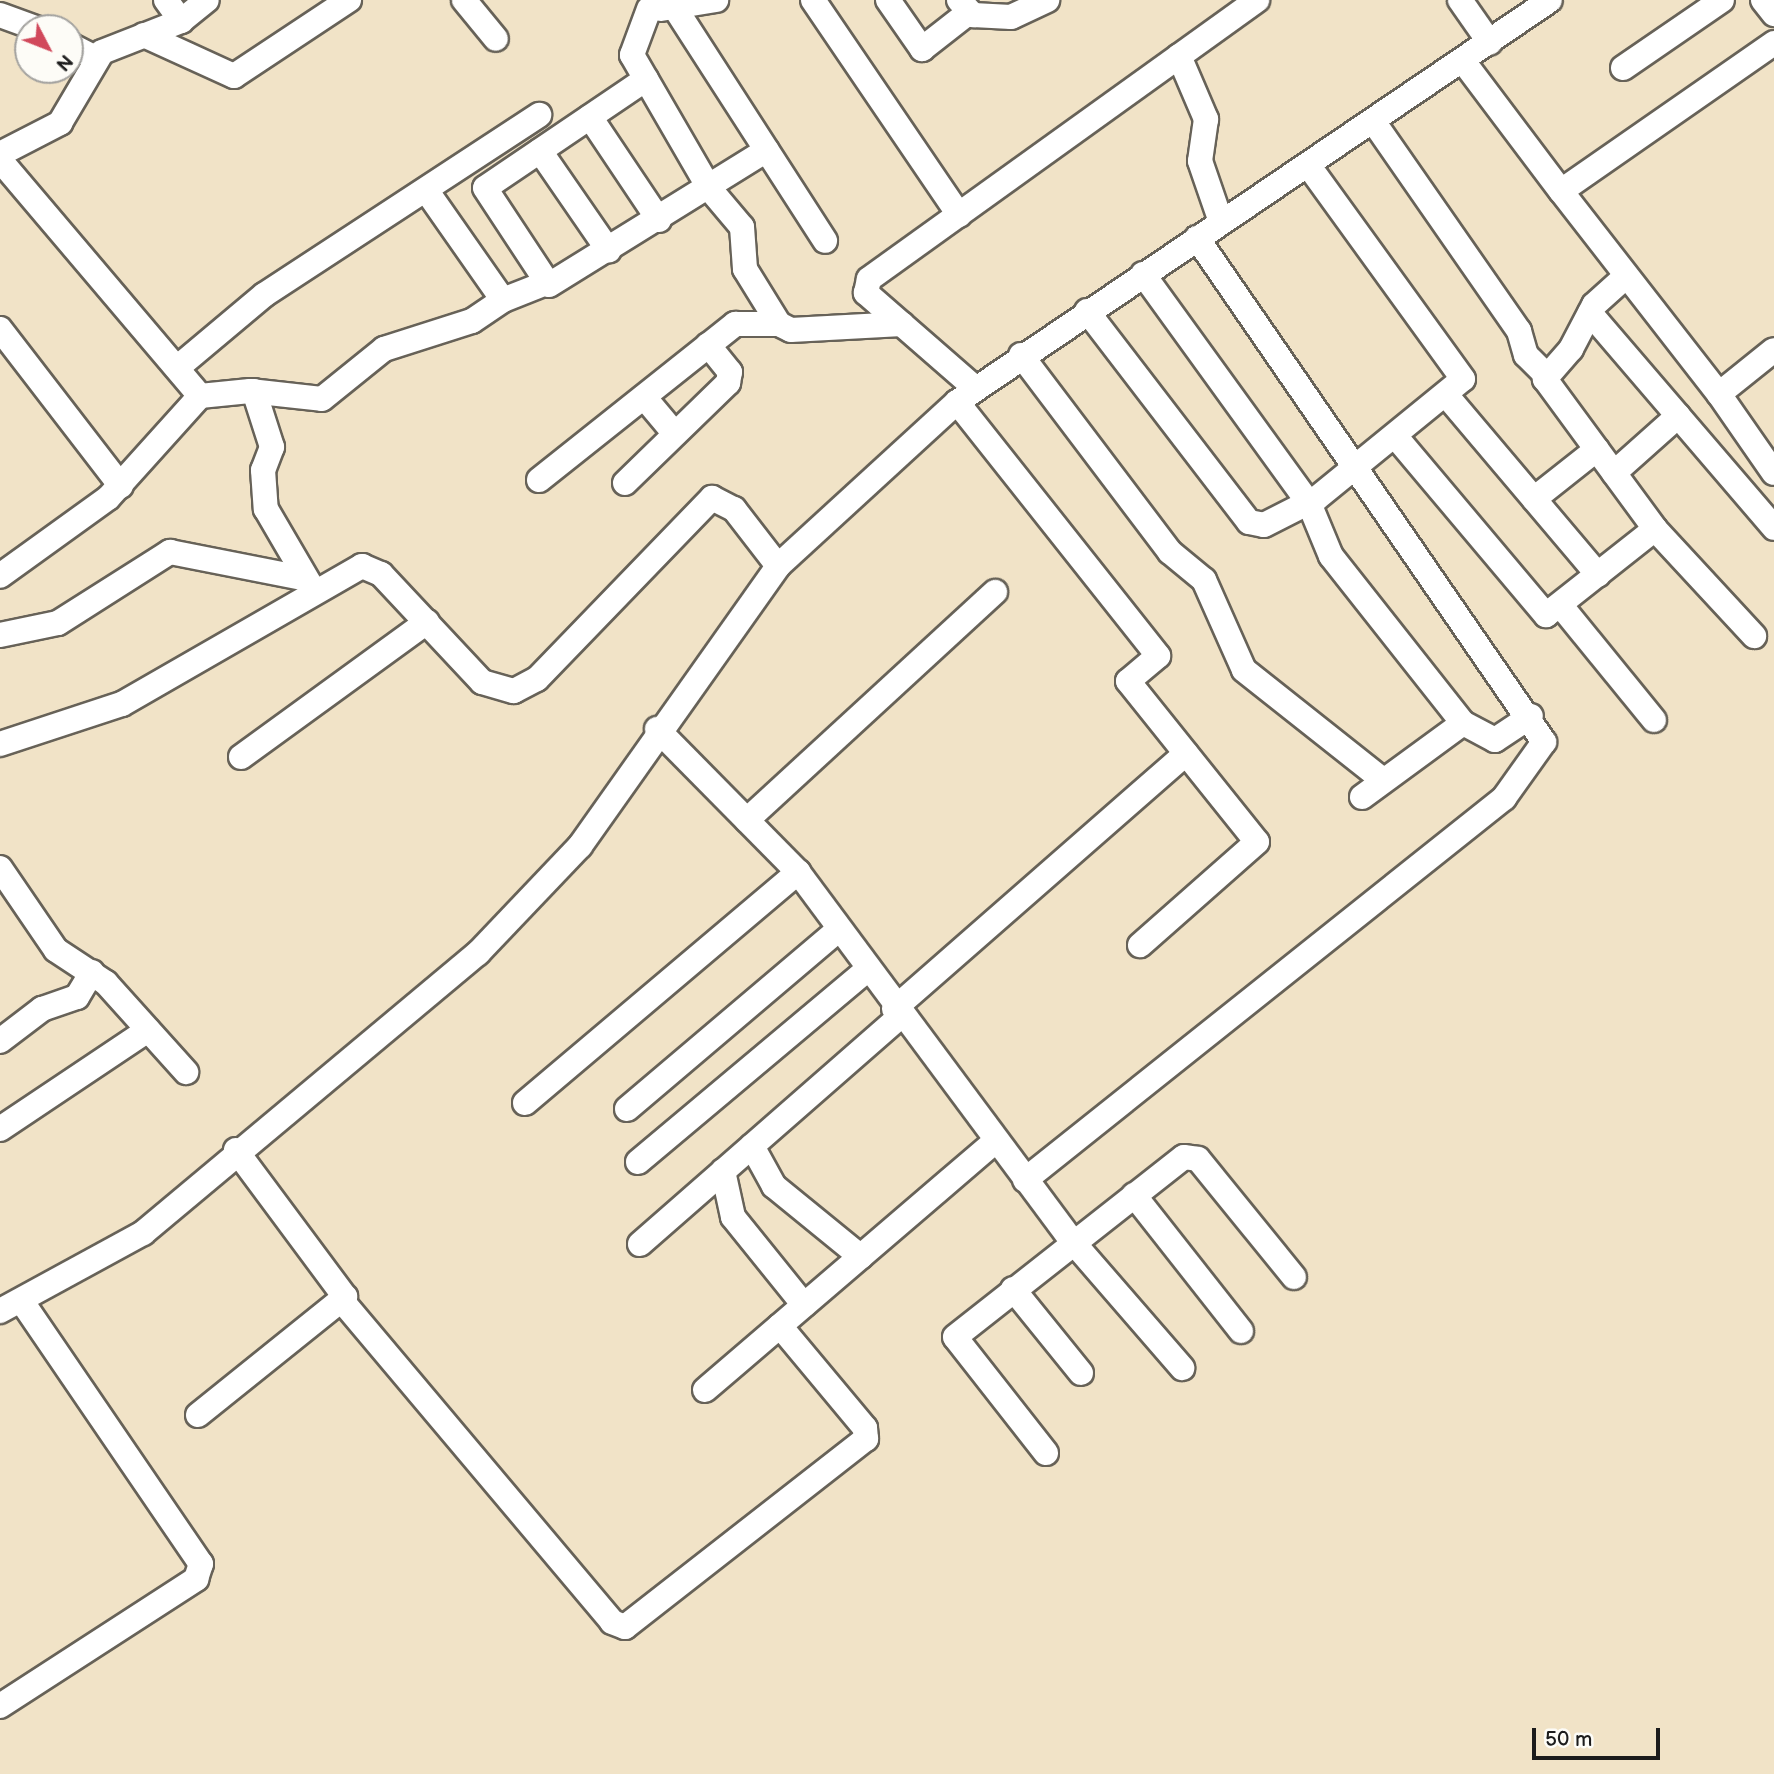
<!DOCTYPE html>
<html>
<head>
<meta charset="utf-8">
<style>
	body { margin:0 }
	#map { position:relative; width:1774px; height:1774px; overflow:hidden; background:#f1e3c7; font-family:"Balsamiq Sans",sans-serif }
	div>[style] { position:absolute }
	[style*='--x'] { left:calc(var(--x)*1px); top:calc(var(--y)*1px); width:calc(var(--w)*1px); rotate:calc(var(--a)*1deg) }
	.roads { filter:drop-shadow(2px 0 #676258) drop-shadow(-2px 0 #676258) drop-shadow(0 2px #676258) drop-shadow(0 -2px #676258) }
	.minor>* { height:24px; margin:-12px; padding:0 12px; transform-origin:12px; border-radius:12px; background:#fff }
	span { translate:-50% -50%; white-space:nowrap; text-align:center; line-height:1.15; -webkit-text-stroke:7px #fdfcf7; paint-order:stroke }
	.north { position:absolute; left:14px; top:14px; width:70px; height:70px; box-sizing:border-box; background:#fdfcf7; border:2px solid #a3a29f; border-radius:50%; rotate:132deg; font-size:19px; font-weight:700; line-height:28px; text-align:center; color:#1c1c1c }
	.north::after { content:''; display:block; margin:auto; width:24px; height:32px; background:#d1495b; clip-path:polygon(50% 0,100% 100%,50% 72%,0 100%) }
	.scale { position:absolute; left:1532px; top:1728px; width:128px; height:32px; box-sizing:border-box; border:4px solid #1c1c1c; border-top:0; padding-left:9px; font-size:21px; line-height:24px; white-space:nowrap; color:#1c1c1c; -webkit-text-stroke:5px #fdfcf7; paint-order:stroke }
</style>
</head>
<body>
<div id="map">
	<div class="roads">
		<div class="minor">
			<i style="--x:166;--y:0;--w:26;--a:54"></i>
			<i style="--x:181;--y:21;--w:33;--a:-39"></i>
			<i style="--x:464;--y:0;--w:50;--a:50.6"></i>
			<i style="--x:813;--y:0;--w:260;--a:55.8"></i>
			<i style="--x:888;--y:0;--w:60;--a:55.2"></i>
			<i style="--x:922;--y:49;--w:58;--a:-38"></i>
			<i style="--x:959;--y:0;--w:21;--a:47"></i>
			<i style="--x:973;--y:15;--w:38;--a:3"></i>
			<i style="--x:1011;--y:17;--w:40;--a:-25"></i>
			<i style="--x:1460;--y:0;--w:52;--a:55.1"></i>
			<i style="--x:1763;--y:0;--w:18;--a:52"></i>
			<i style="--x:675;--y:8;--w:277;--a:57.2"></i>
			<i style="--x:649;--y:9;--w:49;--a:110.3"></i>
			<i style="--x:632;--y:55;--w:154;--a:59.9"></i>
			<i style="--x:709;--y:188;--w:51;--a:49.8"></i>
			<i style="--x:742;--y:227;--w:42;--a:85.9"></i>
			<i style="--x:745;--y:269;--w:65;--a:58.3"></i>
			<i style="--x:779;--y:324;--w:13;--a:27"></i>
			<i style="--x:791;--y:330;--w:111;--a:-3.1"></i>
			<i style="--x:661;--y:9;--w:56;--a:-9.3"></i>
			<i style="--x:0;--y:15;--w:38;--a:20"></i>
			<i style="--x:144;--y:35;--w:99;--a:24.5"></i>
			<i style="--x:234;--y:76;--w:138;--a:-33.5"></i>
			<i style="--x:1774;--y:43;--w:259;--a:145.2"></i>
			<i style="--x:1561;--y:191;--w:257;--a:52.1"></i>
			<i style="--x:1719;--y:394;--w:70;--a:-38.7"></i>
			<i style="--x:70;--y:45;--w:30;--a:27"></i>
			<i style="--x:1179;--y:56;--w:69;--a:66.8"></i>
			<i style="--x:1206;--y:119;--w:42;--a:98.1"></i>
			<i style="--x:1200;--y:161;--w:65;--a:71"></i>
			<i style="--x:1463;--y:61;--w:163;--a:53"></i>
			<i style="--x:1623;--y:68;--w:120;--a:-34.5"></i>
			<i style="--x:646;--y:79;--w:194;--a:145.9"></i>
			<i style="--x:485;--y:188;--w:116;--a:56.6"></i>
			<i style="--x:549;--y:285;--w:256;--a:-31.8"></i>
			<i style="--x:590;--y:117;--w:124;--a:56.2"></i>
			<i style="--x:1373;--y:121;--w:256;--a:55.2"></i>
			<i style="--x:1519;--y:331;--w:25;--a:74"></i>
			<i style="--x:1526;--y:355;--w:27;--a:45"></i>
			<i style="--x:540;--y:151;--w:121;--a:55.4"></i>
			<i style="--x:0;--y:154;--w:68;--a:-27.3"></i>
			<i style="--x:60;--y:123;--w:82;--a:-59.4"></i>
			<i style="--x:102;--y:52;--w:85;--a:-21.4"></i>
			<i style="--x:0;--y:160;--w:309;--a:49.7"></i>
			<i style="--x:200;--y:396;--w:137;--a:132"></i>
			<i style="--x:108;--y:498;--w:133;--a:144.2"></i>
			<i style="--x:426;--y:190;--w:134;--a:55"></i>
			<i style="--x:503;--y:300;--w:46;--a:-21.6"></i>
			<i style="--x:1143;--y:274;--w:283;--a:54.1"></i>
			<i style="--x:1309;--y:503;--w:57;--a:67.5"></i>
			<i style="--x:1331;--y:556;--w:213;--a:51.7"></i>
			<i style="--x:1624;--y:278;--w:40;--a:138"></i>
			<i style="--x:1594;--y:305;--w:50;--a:117.6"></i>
			<i style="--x:1571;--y:349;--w:40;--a:131"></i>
			<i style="--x:1545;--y:379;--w:186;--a:53.7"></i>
			<i style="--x:1655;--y:529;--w:146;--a:47.2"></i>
			<i style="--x:1087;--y:311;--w:266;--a:52.5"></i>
			<i style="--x:1249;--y:522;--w:15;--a:11"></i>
			<i style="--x:1264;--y:525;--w:59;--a:-27"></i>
			<i style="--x:1317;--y:498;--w:188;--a:-39.2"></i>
			<i style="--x:1463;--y:379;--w:264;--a:-125.9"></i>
			<i style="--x:1590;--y:313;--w:283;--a:49.4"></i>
			<i style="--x:0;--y:329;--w:198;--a:52.4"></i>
			<i style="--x:1021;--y:355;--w:247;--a:52.9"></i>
			<i style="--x:1170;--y:552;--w:44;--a:39.5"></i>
			<i style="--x:1204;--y:580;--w:98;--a:66"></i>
			<i style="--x:1244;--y:670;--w:177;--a:38.4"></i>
			<i style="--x:177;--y:368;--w:114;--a:-40"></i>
			<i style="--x:264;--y:295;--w:329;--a:-33.2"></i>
			<i style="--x:975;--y:388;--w:145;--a:-138.9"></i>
			<i style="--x:866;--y:293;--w:14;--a:-78"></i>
			<i style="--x:869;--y:279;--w:478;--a:-35.7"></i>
			<i style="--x:254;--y:391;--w:59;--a:72.2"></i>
			<i style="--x:272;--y:447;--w:25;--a:111"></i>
			<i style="--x:263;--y:470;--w:39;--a:86"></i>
			<i style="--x:266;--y:509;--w:89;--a:59.7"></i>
			<i style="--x:1719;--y:394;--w:96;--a:55.2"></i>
			<i style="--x:200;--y:396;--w:50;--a:-5.7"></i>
			<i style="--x:250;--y:391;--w:72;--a:6.3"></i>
			<i style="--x:322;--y:399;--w:80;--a:-38.9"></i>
			<i style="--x:384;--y:349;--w:92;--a:-17.7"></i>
			<i style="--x:472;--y:321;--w:37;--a:-34"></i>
			<i style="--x:1447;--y:396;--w:234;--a:49.8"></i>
			<i style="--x:644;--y:397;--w:48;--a:50"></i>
			<i style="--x:957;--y:402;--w:324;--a:51.6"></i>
			<i style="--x:1158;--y:656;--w:39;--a:140"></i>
			<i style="--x:1128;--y:681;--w:206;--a:51.3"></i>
			<i style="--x:1257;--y:842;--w:156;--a:138.6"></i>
			<i style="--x:1396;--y:437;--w:233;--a:49.9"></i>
			<i style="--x:1546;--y:615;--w:139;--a:-38.3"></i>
			<i style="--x:1614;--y:473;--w:86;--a:-41.7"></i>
			<i style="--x:539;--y:480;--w:251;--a:-38.5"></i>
			<i style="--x:735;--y:324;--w:44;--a:0"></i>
			<i style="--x:625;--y:483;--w:144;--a:-44.2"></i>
			<i style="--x:728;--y:383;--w:11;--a:-80"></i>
			<i style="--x:730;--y:372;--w:35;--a:-129"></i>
			<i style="--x:1534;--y:499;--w:80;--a:-38.4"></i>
			<i style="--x:1561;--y:606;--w:147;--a:50.8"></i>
			<i style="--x:0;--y:635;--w:59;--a:-11.7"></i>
			<i style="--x:58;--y:623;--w:133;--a:-32.4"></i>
			<i style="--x:170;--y:552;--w:136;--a:11.1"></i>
			<i style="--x:657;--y:729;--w:201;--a:45.4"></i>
			<i style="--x:798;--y:872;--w:461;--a:53.4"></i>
			<i style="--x:1073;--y:1242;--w:167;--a:49.1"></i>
			<i style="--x:0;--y:744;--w:128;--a:-18.2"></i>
			<i style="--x:122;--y:704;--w:277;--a:-29.9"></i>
			<i style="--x:362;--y:566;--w:21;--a:23"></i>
			<i style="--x:381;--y:574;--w:148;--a:46.9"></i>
			<i style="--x:482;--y:682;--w:33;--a:16"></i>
			<i style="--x:514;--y:691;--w:26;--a:-28"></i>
			<i style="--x:537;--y:679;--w:252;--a:-46"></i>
			<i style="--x:712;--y:498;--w:25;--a:27"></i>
			<i style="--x:734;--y:509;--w:72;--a:52.3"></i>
			<i style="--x:241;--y:757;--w:230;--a:-36"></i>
			<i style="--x:1362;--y:797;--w:125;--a:-36.2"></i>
			<i style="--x:1463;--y:723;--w:36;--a:28"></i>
			<i style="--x:1495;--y:740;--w:43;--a:-33.7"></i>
			<i style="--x:747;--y:820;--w:337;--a:-42.6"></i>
			<i style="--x:0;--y:868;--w:99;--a:55.7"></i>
			<i style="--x:56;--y:950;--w:60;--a:33.4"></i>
			<i style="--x:106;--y:983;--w:120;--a:48"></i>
			<i style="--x:894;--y:1009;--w:388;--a:-41.2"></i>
			<i style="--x:0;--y:1041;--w:53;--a:-37.3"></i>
			<i style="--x:42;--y:1009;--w:37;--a:-19"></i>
			<i style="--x:77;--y:997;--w:29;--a:-59"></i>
			<i style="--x:525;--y:1103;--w:358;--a:-40.2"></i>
			<i style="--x:627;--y:1109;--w:275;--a:-40.3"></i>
			<i style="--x:0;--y:1129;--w:178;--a:-33.8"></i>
			<i style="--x:752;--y:1146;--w:46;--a:61.2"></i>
			<i style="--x:774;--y:1186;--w:112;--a:39.2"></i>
			<i style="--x:638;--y:1162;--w:297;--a:-40"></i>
			<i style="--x:723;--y:1171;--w:47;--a:77.7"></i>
			<i style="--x:733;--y:1217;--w:113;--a:51.1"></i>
			<i style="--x:1025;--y:1180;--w:613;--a:-38.57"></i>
			<i style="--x:1504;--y:798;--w:69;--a:-54.5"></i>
			<i style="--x:1544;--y:742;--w:612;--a:-124.55"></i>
			<i style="--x:1134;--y:1195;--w:173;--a:51.8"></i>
			<i style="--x:640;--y:1244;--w:344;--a:-41.2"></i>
			<i style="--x:1013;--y:1289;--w:108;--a:51"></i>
			<i style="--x:343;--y:1302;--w:418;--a:49.9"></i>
			<i style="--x:612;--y:1622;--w:14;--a:21"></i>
			<i style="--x:625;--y:1627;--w:306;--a:-38"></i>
			<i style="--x:866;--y:1439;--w:11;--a:-95"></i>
			<i style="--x:865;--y:1428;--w:133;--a:-129.8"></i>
			<i style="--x:0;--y:1311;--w:163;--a:-28.6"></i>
			<i style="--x:143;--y:1233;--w:437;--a:-39.9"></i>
			<i style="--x:478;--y:953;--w:148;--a:-46.4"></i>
			<i style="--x:580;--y:846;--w:343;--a:-54.7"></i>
			<i style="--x:778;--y:566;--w:243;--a:-42.5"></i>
			<i style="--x:957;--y:402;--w:716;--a:-34.13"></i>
			<i style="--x:705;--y:1390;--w:383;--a:-40.6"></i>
			<i style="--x:198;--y:1415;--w:189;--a:-38.8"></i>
			<i style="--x:345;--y:1297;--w:183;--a:-126.6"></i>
			<i style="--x:1046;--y:1453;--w:147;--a:-128.1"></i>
			<i style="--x:955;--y:1337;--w:291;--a:-38.2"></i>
			<i style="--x:1184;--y:1157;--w:14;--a:8"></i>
			<i style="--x:1198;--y:1159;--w:152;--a:50.9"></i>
			<i style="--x:0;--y:1706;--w:234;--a:-32.9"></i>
			<i style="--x:196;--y:1579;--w:16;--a:-72"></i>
			<i style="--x:201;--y:1564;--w:316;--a:-124.3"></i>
		</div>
	</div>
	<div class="north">N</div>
	<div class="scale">50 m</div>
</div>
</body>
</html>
